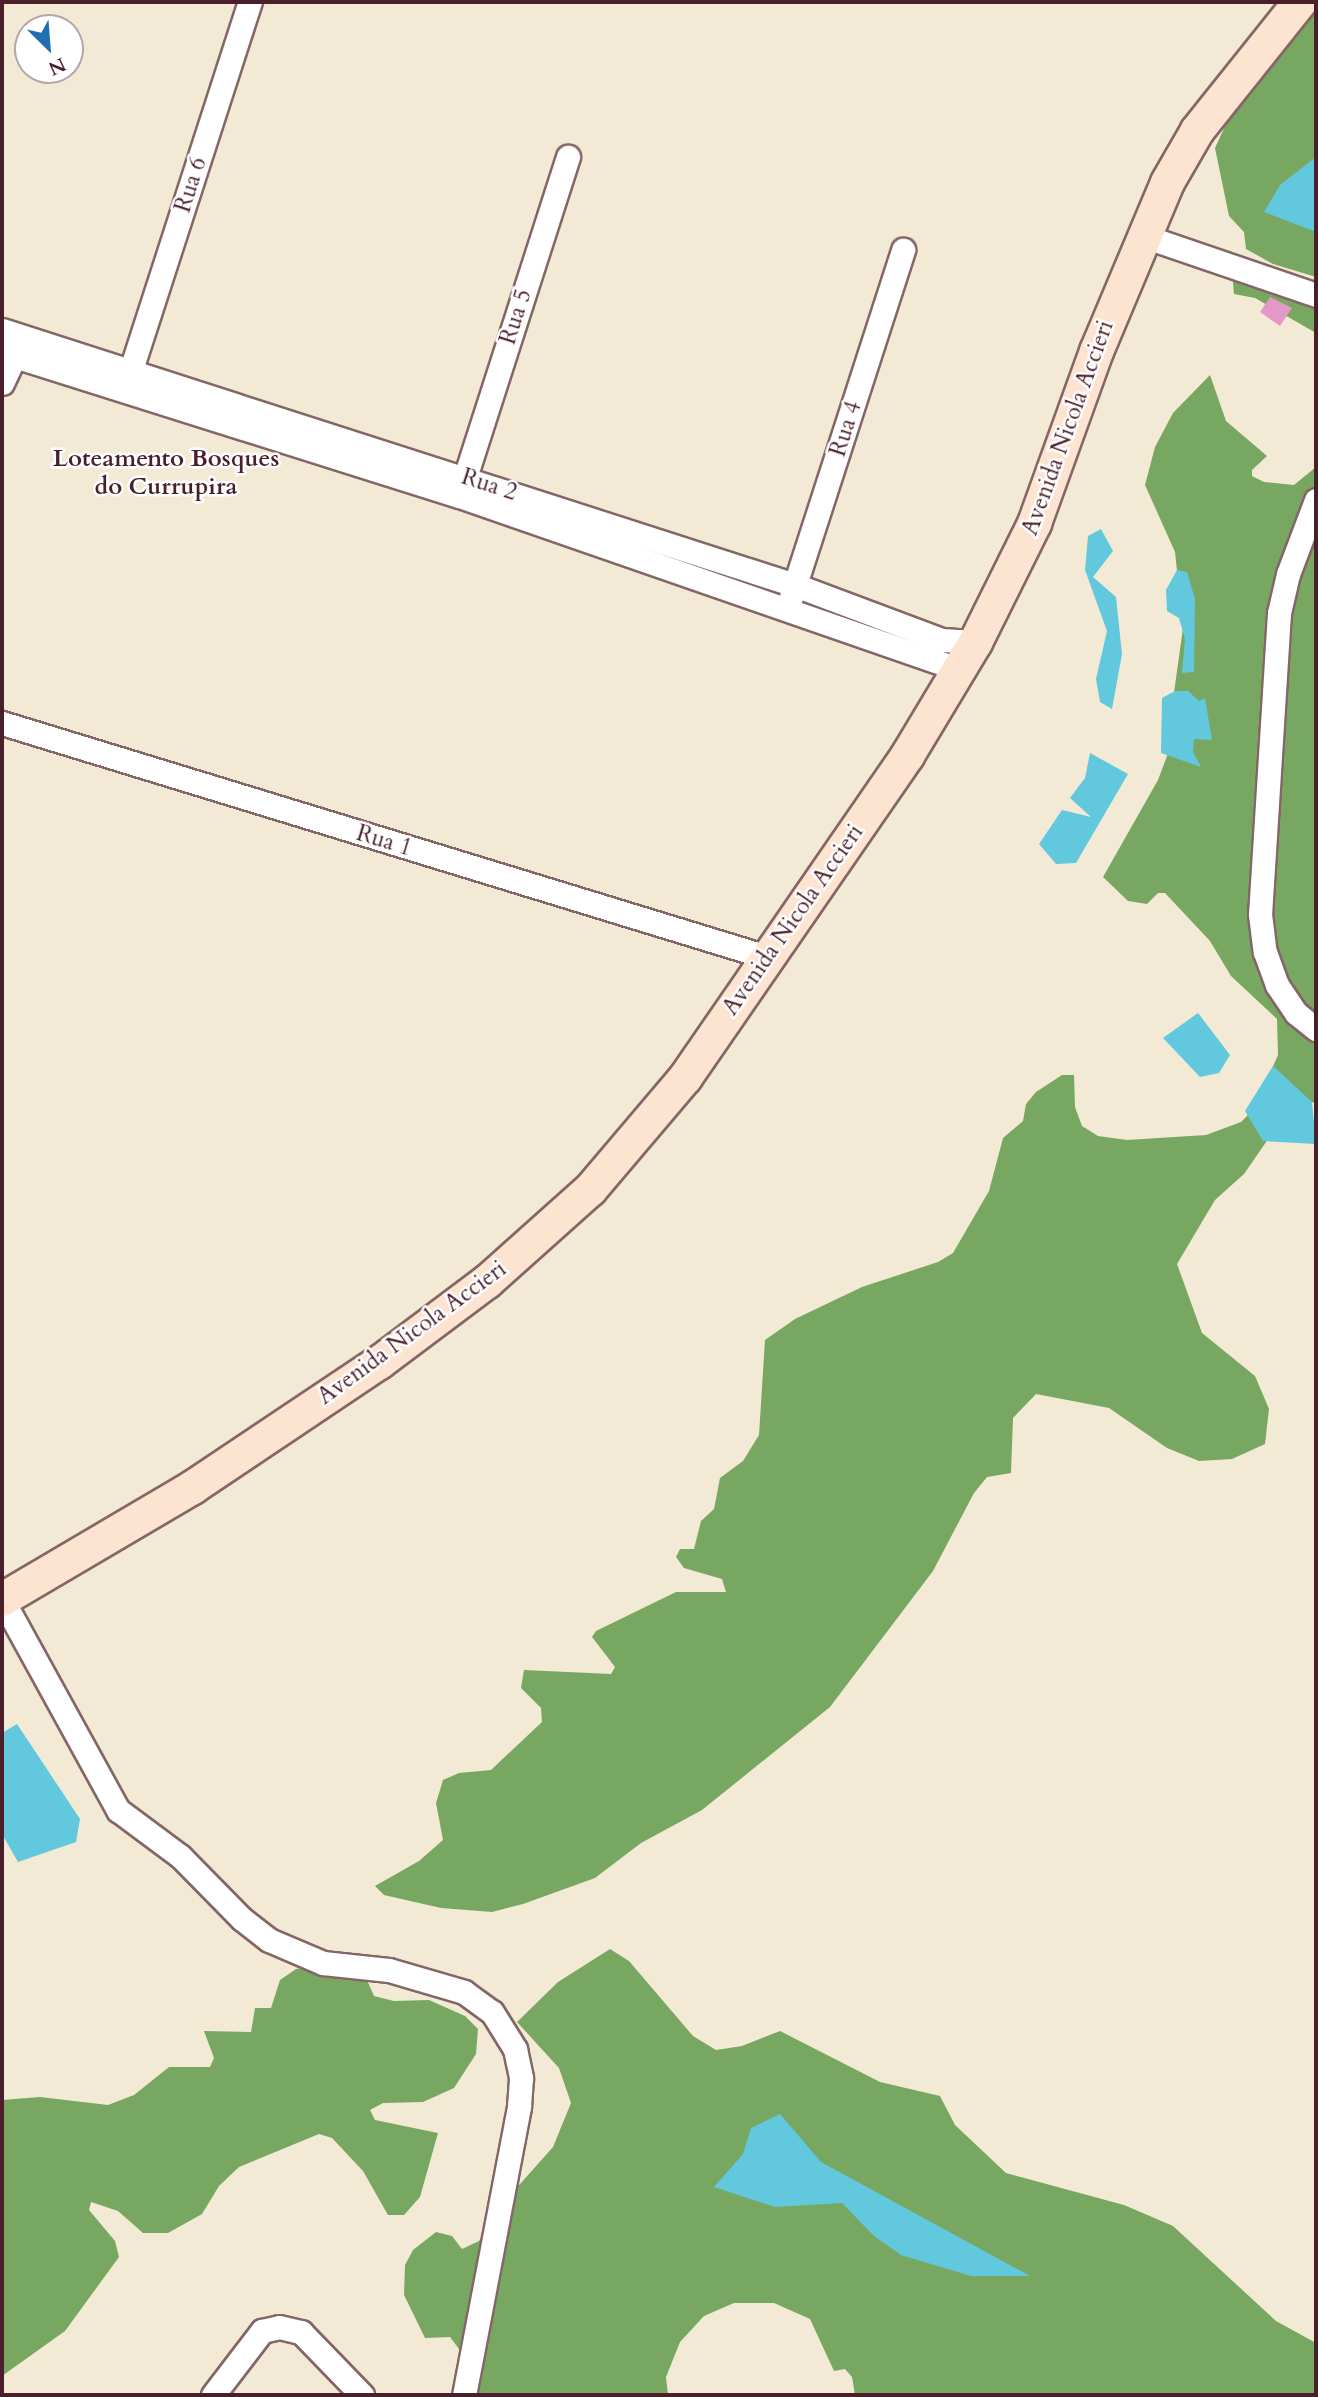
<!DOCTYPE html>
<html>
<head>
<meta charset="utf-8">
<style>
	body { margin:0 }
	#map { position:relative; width:1318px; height:2397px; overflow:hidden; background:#f2ead4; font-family:Cardo,serif }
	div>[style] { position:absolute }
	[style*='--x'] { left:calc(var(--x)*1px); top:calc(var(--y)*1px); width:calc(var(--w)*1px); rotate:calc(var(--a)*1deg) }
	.forest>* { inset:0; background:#78a762 }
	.water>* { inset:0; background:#61c8de }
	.building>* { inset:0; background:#e398c7 }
	.roads { filter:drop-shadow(2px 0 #856666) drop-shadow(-2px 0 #856666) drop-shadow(0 2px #856666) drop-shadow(0 -2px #856666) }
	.street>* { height:23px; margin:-11.5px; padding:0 11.5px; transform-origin:11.5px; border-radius:11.5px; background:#fff }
	.secondary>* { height:33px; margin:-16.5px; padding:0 16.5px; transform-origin:16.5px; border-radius:16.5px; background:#fde4d1 }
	span { translate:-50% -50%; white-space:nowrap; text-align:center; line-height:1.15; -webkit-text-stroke:5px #fff; paint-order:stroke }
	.street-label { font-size:23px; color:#4a1f2b }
	.neighbourhood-label { font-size:24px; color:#4a1f2b; font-weight:700 }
	.frame { position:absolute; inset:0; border:4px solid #4a1f2b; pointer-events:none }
	.north { position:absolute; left:14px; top:14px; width:70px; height:70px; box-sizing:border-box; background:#fff; border:2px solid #b7a5aa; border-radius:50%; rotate:155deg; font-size:19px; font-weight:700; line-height:28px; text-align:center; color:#4a1f2b }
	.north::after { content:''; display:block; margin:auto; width:24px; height:32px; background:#1f6fb2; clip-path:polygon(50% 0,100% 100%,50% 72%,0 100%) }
</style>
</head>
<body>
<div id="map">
	<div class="forest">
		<i style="clip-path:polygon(1316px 12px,1316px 277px,1273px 264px,1246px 249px,1244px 232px,1229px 216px,1215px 148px,1226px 124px)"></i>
		<i style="clip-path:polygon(1232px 271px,1281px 286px,1316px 310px,1316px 333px,1255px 298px,1234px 294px)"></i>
		<i style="clip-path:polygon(1210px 375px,1226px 421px,1267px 456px,1252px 470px,1252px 476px,1264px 482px,1294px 485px,1316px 467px,1316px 1101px,1284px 1116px,1244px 1174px,1215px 1200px,1177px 1264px,1202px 1333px,1255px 1376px,1269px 1409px,1265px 1444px,1232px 1459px,1199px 1461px,1167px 1448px,1109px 1408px,1036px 1394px,1013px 1418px,1011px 1473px,987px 1477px,974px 1493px,933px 1571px,830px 1707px,702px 1810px,641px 1843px,595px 1878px,523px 1904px,492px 1912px,441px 1908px,384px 1895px,375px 1886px,419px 1861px,443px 1840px,436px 1803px,443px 1780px,459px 1773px,491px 1770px,542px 1722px,541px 1708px,521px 1688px,524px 1670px,611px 1674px,615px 1667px,592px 1637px,596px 1631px,676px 1592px,726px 1592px,722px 1579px,684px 1568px,676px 1557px,680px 1549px,694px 1549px,701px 1521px,714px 1509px,720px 1478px,743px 1461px,759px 1435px,765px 1340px,795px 1319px,862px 1287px,938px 1262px,953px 1253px,989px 1191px,1003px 1138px,1023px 1121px,1026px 1104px,1036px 1092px,1062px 1075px,1074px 1075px,1075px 1107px,1082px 1126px,1098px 1136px,1127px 1140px,1206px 1135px,1241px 1122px,1254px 1109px,1278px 1055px,1277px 1019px,1231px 976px,1210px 941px,1165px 893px,1158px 893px,1147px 904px,1128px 901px,1103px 877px,1158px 780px,1173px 740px,1172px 707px,1183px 628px,1175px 552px,1145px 485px,1155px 447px,1173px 413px)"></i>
		<i style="clip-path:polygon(610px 1949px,629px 1961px,693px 2036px,716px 2050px,742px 2046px,780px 2031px,880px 2082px,940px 2096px,955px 2125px,1006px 2173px,1124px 2205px,1173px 2226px,1276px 2321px,1316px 2343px,1316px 2395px,855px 2395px,852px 2377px,845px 2369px,834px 2371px,810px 2319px,774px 2303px,734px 2303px,704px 2316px,680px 2342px,666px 2377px,668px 2395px,457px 2395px,465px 2357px,450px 2337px,425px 2338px,404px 2295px,405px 2265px,413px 2250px,436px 2232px,452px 2236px,462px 2249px,479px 2241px,504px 2202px,553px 2147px,571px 2103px,559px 2068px,517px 2022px,558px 1982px)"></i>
		<i style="clip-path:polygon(359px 1962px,374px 1996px,394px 2001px,429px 2000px,465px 2016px,478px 2029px,476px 2054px,454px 2088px,423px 2102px,383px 2103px,370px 2110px,375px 2120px,438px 2133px,420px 2197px,404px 2215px,388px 2215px,363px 2171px,332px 2138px,319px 2134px,239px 2167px,219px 2186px,202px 2214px,168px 2233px,143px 2233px,118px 2211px,91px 2202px,89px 2210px,115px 2241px,119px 2257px,65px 2331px,2px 2376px,2px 2100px,40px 2097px,108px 2105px,134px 2095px,169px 2067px,210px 2067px,214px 2058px,204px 2031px,251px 2032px,255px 2008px,271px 2008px,280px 1980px,296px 1969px)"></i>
	</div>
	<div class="water">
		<i style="clip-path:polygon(1316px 157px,1316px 232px,1264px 212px,1280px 185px)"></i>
		<i style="clip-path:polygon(1101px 529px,1113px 551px,1093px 577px,1116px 597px,1122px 654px,1112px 709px,1100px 702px,1096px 679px,1107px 631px,1085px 570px,1088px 536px)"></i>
		<i style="clip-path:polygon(1177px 570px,1187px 572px,1195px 599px,1194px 672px,1182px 673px,1185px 639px,1179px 618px,1167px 611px,1166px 590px)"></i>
		<i style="clip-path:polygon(1175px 691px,1188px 691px,1199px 701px,1205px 698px,1212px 740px,1194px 739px,1193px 752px,1201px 767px,1161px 753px,1162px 698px)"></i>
		<i style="clip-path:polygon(1090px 753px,1128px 774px,1076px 863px,1056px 864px,1039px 844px,1062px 810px,1091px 817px,1070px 798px,1085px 778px)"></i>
		<i style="clip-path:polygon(1198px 1013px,1230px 1055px,1219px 1073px,1200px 1077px,1163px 1038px)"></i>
		<i style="clip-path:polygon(1273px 1066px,1312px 1102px,1316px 1144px,1263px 1141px,1245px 1111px)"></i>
		<i style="clip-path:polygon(17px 1724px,80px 1819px,76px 1842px,18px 1862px,2px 1834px,2px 1733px)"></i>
		<i style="clip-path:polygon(780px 2114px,821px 2162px,1030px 2276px,971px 2276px,901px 2255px,874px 2236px,842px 2203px,775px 2207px,714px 2187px,743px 2154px,751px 2128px)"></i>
	</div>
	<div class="building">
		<i style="clip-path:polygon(1270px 297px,1292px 308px,1280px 326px,1260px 312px)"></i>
	</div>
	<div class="roads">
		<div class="street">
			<i style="--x:1141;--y:235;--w:185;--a:18.9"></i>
			<i style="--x:2;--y:330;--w:833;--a:17.83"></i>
			<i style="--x:795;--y:585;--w:156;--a:20.6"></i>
			<i style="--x:941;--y:640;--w:34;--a:3"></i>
			<i style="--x:2;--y:352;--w:479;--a:17.5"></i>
			<i style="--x:459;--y:496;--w:528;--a:19.12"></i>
			<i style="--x:127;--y:382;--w:399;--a:-72.1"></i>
			<i style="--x:2;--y:383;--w:42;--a:-64.7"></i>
			<i style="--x:461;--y:490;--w:350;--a:-72.2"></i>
			<i style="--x:1316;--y:500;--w:79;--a:110.7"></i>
			<i style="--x:1288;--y:574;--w:40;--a:103"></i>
			<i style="--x:1279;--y:613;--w:302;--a:93.6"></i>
			<i style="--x:1260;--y:914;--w:38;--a:83"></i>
			<i style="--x:1265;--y:952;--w:35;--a:70"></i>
			<i style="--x:1277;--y:985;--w:34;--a:56"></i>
			<i style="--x:1296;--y:1013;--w:26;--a:39"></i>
			<i style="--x:791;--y:597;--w:365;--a:-72.1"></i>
			<i style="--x:2;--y:723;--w:800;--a:17.01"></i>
			<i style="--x:2;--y:1599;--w:241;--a:61.2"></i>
			<i style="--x:118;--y:1810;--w:77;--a:36.6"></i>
			<i style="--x:180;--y:1856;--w:88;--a:45.5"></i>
			<i style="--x:242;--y:1919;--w:34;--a:38"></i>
			<i style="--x:269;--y:1940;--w:59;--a:23.1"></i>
			<i style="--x:323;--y:1963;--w:66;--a:6.1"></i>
			<i style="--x:389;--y:1970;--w:78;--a:16.3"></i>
			<i style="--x:464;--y:1992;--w:34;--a:36"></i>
			<i style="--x:492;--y:2012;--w:44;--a:58.1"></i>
			<i style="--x:515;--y:2049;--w:30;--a:78"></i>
			<i style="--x:521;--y:2078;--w:29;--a:94"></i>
			<i style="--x:519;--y:2107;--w:293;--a:100.8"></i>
			<i style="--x:213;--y:2395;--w:81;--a:-52.6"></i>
			<i style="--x:262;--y:2331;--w:17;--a:-13"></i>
			<i style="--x:279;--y:2327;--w:23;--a:13"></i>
			<i style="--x:301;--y:2332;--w:88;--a:45.9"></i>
		</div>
		<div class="secondary">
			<i style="--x:2;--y:1599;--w:221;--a:-30.5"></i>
			<i style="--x:192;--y:1487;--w:225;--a:-33.8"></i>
			<i style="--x:379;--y:1362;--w:135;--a:-36.9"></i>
			<i style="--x:487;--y:1281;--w:138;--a:-41.8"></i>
			<i style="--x:590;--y:1189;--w:147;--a:-49.7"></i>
			<i style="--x:685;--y:1077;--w:391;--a:-55.4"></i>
			<i style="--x:907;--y:755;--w:132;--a:-59"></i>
			<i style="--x:975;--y:642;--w:133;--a:-63.6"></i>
			<i style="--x:1034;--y:523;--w:183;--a:-70.2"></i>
			<i style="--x:1096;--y:351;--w:183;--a:-67.2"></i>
			<i style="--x:1167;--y:182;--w:60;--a:-60"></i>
			<i style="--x:1197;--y:130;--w:164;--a:-51.4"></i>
		</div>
	</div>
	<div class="street-label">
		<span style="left:191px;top:185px;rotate:-72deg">Rua 6</span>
		<span style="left:516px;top:317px;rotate:-72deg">Rua 5</span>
		<span style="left:1068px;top:428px;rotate:-70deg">Avenida Nicola Accieri</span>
		<span style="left:846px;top:429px;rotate:-72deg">Rua 4</span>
		<span style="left:489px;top:485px;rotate:18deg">Rua 2</span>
		<span style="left:384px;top:841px;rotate:17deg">Rua 1</span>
		<span style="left:793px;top:920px;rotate:-55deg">Avenida Nicola Accieri</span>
		<span style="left:412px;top:1333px;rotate:-36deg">Avenida Nicola Accieri</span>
	</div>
	<div class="neighbourhood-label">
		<span style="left:166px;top:473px">Loteamento Bosques<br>do Currupira</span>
	</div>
	<div class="frame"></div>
	<div class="north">N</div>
</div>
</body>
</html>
